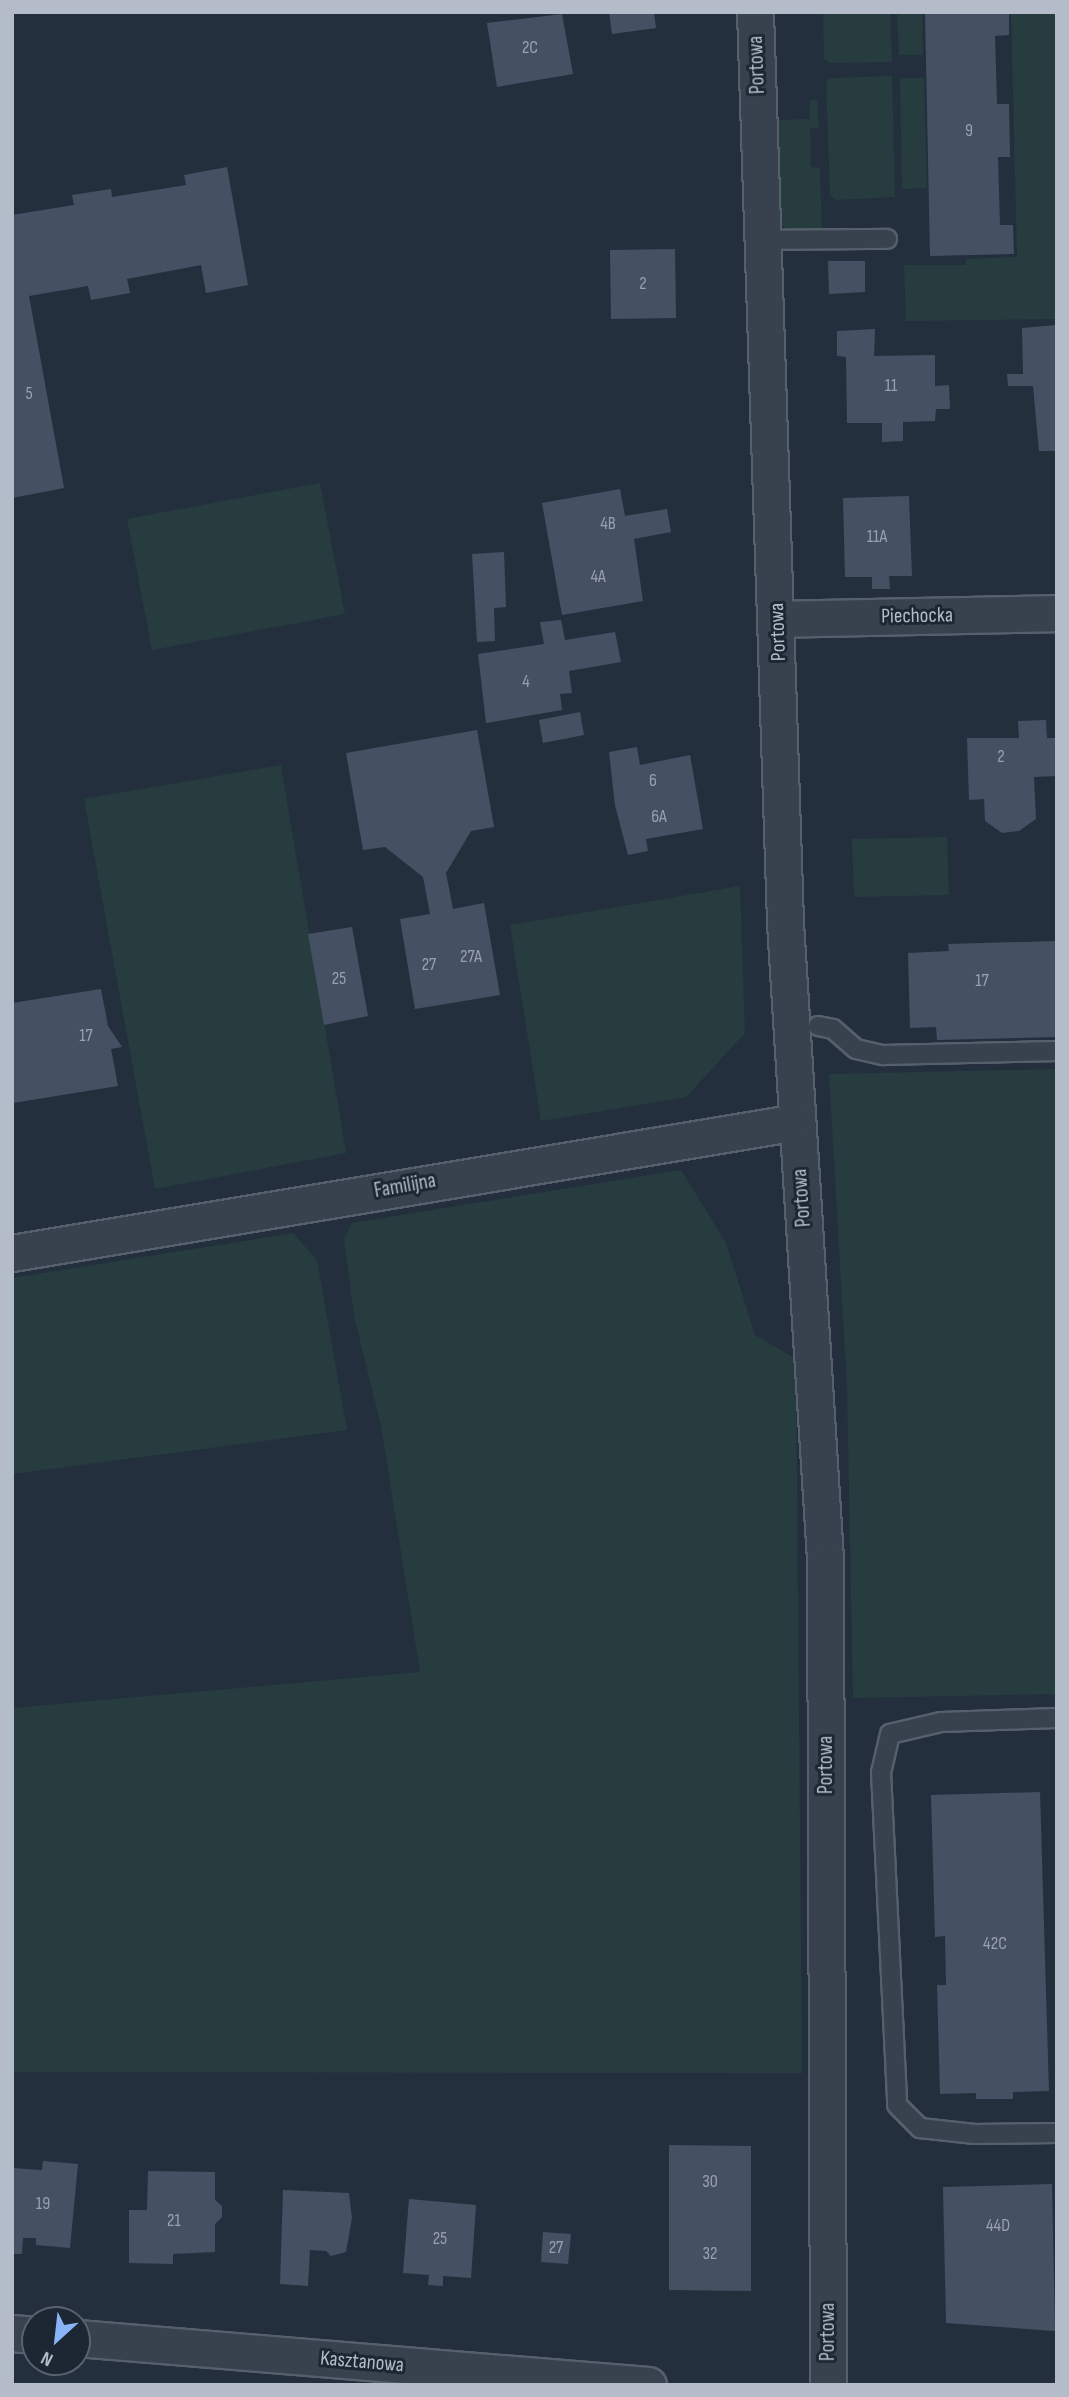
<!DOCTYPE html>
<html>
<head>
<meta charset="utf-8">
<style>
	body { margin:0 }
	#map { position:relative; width:1069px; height:2397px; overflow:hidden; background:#242f3e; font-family:"Sofia Sans Condensed",sans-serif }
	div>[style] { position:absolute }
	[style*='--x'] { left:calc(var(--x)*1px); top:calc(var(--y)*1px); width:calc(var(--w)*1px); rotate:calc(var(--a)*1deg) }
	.green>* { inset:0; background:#263c3f }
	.building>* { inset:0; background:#455162 }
	.roads { filter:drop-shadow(2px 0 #565f6c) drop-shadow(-2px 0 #565f6c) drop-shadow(0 2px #565f6c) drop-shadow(0 -2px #565f6c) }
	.service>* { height:18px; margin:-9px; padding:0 9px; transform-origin:9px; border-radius:9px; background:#38414e }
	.minor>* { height:35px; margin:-17.5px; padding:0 17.5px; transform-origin:17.5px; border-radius:17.5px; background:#38414e }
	span { translate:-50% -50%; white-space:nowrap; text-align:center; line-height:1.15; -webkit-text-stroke:6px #1d2633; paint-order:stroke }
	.number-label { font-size:18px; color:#98a1af }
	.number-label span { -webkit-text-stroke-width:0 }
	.street-label { font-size:21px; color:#b4bcc9 }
	.frame { position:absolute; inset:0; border:14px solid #b4bcc9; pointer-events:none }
	.north { position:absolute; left:21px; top:2306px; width:70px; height:70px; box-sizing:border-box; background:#1d2633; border:2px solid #59626f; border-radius:50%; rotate:207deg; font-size:19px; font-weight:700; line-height:28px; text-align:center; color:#b4bcc9 }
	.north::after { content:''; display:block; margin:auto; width:24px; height:32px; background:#8ab4f8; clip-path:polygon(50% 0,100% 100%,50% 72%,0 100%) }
</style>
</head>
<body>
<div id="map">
	<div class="green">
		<i style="clip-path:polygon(823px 12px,890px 12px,892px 62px,830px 63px,824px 59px)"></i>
		<i style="clip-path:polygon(897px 12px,922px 12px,923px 55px,899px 55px)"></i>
		<i style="clip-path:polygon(1011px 12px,1057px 12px,1057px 319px,906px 321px,904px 265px,966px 265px,966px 259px,1017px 257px)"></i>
		<i style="clip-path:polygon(892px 76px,895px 197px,836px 200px,830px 195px,826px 82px,831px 78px)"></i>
		<i style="clip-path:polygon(900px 78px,924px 78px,927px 188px,902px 189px)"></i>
		<i style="clip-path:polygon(810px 100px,817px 100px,819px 127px,810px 129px,811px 167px,820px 168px,822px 230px,789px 231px,781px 225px,778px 120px,810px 119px)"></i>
		<i style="clip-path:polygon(320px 483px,345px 614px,152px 650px,127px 519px)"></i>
		<i style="clip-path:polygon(281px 765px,346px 1153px,155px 1189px,84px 799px)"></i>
		<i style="clip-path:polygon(947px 837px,949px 895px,854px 897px,852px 839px)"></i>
		<i style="clip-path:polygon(740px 886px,745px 1033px,686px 1097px,541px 1121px,510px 925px)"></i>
		<i style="clip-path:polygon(1057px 1069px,1057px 1694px,853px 1698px,847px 1386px,829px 1074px)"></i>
		<i style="clip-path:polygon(681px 1170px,726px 1243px,755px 1335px,796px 1359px,802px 2073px,12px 2072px,12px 1708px,420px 1672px,381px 1426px,354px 1316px,344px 1239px,352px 1223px)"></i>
		<i style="clip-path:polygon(293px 1233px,317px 1260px,347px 1430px,12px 1474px,12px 1278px)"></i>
	</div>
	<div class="building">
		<i style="clip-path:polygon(609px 12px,654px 12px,656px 28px,612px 34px)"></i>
		<i style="clip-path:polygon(925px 12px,1009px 12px,1009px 35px,995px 36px,997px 104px,1009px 104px,1010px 157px,998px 157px,1000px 225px,1013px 225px,1014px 254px,930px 256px)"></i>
		<i style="clip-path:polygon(562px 14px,573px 74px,497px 87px,487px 23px)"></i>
		<i style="clip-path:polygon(227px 167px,248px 285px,206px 293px,201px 265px,127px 279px,130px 293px,91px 300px,88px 286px,29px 296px,64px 488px,12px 498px,12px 215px,74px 205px,72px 195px,111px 189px,112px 197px,186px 185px,184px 175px)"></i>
		<i style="clip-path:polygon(675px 249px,676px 318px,611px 319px,610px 250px)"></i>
		<i style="clip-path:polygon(828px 261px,865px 261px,865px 292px,829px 294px)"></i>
		<i style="clip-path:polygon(1056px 325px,1057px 451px,1039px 451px,1033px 386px,1008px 386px,1007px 374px,1023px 374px,1022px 328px)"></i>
		<i style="clip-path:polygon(875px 329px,874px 356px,935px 355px,935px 386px,949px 385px,950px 409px,936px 409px,935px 421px,903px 422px,903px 441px,882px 442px,882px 423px,847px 423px,846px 357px,837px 356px,837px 331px)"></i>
		<i style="clip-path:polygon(620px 489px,625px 516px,667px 509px,671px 532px,634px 539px,643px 601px,562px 615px,542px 503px)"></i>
		<i style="clip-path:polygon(909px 496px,912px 576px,889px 576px,890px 589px,872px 589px,872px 577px,845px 577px,843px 498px)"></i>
		<i style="clip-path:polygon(504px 552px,506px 607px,494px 608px,495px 641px,477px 642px,472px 554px)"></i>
		<i style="clip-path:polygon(561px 620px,565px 640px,615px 632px,621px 662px,569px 671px,572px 693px,560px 694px,562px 710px,486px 723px,478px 654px,544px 644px,540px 622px)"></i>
		<i style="clip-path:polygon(580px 712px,584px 735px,543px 743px,539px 720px)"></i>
		<i style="clip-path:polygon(1046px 720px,1047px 738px,1057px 738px,1057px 776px,1034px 777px,1036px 819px,1019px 831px,1002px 833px,985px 821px,984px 799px,969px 800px,967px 738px,1019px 738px,1018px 721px)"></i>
		<i style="clip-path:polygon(477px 730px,494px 827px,471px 831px,446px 873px,453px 909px,484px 903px,500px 995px,415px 1009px,400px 919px,430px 914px,423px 877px,385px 847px,363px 850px,346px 753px)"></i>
		<i style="clip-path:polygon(637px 747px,640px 765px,690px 755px,703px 829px,646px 839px,648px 851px,628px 855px,615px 805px,609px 752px)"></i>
		<i style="clip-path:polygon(352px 927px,368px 1016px,324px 1025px,308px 934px)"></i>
		<i style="clip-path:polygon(1057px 941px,1057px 1037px,937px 1040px,936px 1027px,910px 1028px,908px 953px,949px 951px,948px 944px)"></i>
		<i style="clip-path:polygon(101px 989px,108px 1026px,122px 1047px,111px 1049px,118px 1086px,13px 1103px,12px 1003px)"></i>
		<i style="clip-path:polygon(1040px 1792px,1049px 2091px,1013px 2092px,1013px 2099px,976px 2099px,976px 2093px,940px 2094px,937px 1985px,946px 1985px,945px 1936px,935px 1937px,931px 1795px)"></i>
		<i style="clip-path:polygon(669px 2145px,751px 2146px,751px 2291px,669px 2290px)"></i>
		<i style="clip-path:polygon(43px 2161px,78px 2164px,70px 2248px,36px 2245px,36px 2238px,23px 2238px,22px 2254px,12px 2254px,12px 2168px,42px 2170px)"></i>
		<i style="clip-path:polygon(148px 2171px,215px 2172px,215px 2200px,222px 2206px,222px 2217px,215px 2224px,215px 2252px,173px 2254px,173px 2264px,129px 2263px,129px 2210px,147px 2210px)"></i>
		<i style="clip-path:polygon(1052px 2184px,1055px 2331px,946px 2323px,943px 2187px)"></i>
		<i style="clip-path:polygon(283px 2190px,349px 2193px,352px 2218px,346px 2252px,331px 2256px,326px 2251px,310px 2250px,308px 2286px,280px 2284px)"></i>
		<i style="clip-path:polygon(409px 2199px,476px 2205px,471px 2278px,443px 2276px,443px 2286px,428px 2285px,429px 2275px,403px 2273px)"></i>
		<i style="clip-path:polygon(543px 2232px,571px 2234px,568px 2264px,541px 2262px)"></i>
	</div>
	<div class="roads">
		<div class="service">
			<i style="--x:764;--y:240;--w:123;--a:-0.5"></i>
			<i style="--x:818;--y:1026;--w:15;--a:11"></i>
			<i style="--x:833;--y:1029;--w:30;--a:41"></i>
			<i style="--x:856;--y:1049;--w:28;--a:13"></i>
			<i style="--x:883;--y:1055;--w:174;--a:-1.3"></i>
			<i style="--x:1057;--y:1718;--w:116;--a:178"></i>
			<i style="--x:941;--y:1722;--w:52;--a:166.8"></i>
			<i style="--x:890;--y:1734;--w:39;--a:103"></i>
			<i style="--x:881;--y:1772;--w:333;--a:87.2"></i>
			<i style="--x:897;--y:2105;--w:33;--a:45"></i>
			<i style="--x:920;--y:2128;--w:55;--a:6.2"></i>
			<i style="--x:975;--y:2134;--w:82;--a:-0.7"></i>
		</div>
		<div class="minor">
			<i style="--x:755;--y:12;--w:911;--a:88.11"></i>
			<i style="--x:785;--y:923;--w:637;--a:86.4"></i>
			<i style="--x:825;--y:1559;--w:826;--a:89.79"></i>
			<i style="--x:777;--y:619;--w:280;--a:-1.2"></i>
			<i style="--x:12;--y:1253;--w:796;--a:-9.47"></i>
			<i style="--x:12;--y:2333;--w:23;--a:5"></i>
			<i style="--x:77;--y:2338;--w:573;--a:4.71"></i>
		</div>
	</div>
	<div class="number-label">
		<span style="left:530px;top:48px">2C</span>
		<span style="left:969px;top:131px">9</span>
		<span style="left:643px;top:284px">2</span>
		<span style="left:891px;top:386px">11</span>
		<span style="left:29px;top:394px">5</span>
		<span style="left:608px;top:524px">4B</span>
		<span style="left:877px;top:537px">11A</span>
		<span style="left:598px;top:577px">4A</span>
		<span style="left:526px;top:682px">4</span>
		<span style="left:1001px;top:757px">2</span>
		<span style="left:653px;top:781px">6</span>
		<span style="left:659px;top:817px">6A</span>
		<span style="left:471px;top:957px">27A</span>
		<span style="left:429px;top:965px">27</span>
		<span style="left:339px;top:979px">25</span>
		<span style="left:982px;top:981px">17</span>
		<span style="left:86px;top:1036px">17</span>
		<span style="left:995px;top:1944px">42C</span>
		<span style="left:710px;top:2182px">30</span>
		<span style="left:43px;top:2204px">19</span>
		<span style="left:174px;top:2221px">21</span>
		<span style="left:998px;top:2226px">44D</span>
		<span style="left:440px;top:2239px">25</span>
		<span style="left:556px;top:2248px">27</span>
		<span style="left:710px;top:2254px">32</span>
	</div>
	<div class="street-label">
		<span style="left:757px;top:65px;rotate:-92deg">Portowa</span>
		<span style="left:917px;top:616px;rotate:-1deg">Piechocka</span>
		<span style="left:778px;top:632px;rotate:-92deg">Portowa</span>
		<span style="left:405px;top:1186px;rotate:-10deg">Familijna</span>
		<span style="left:802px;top:1198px;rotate:-94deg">Portowa</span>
		<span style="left:826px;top:1765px;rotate:-90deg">Portowa</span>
		<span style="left:828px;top:2332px;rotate:-90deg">Portowa</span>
		<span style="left:362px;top:2362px;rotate:5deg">Kasztanowa</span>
	</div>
	<div class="frame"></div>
	<div class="north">N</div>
</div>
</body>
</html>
